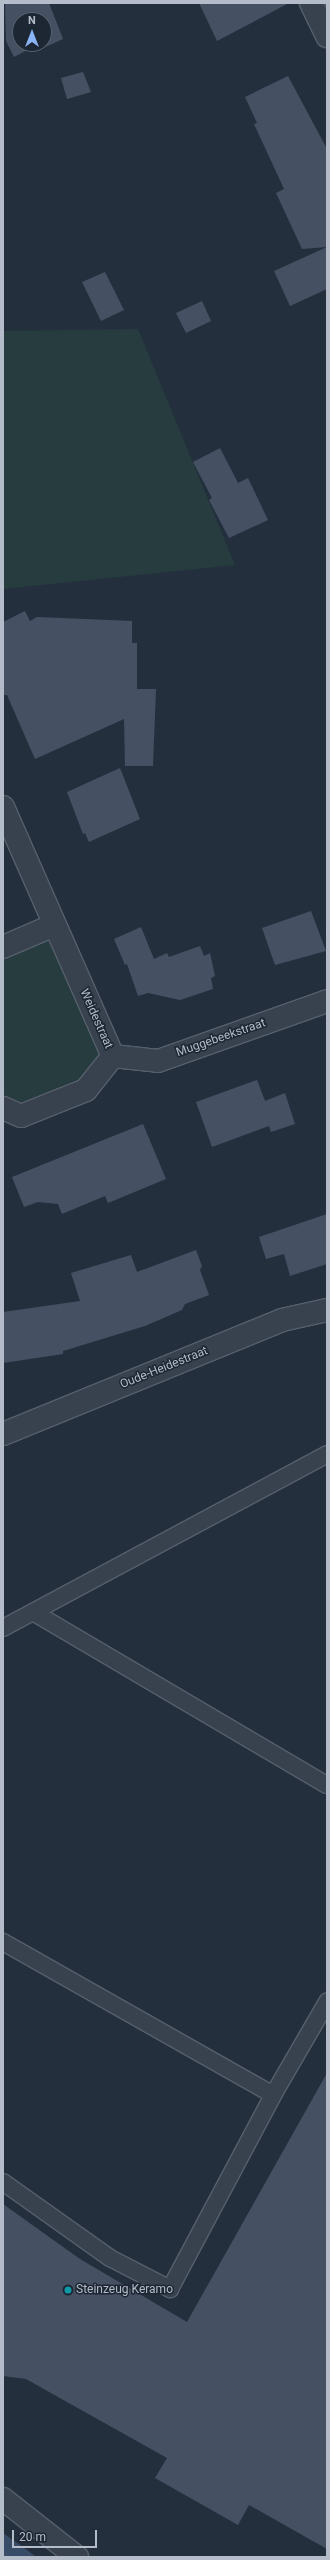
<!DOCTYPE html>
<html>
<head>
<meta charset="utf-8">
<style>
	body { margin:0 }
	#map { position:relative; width:330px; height:2560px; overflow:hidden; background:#242f3e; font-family:Roboto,sans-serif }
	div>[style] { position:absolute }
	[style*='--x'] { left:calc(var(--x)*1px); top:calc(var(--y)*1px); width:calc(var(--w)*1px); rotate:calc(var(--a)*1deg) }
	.green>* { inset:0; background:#263c3f }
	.water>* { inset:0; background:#394c67 }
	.building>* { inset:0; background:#455162 }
	.roads { filter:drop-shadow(1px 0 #565f6c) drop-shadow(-1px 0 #565f6c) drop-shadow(0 1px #565f6c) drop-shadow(0 -1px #565f6c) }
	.service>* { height:16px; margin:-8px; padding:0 8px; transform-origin:8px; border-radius:8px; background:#38414e }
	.minor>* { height:22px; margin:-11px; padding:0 11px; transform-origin:11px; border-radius:11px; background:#38414e }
	.dots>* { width:11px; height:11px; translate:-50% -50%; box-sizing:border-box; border:2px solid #1d2633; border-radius:50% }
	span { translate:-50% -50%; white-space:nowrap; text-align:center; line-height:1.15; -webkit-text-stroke:3px #1d2633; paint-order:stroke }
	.street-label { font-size:12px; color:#b4bcc9 }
	.poi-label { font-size:12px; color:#b4bcc9 }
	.left { translate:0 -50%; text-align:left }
	.frame { position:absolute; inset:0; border:4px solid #b4bcc9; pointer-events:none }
	.north { position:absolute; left:12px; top:12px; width:40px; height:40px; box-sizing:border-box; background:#1d2633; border:1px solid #59626f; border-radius:50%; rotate:0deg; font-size:11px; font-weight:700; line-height:16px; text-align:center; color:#b4bcc9 }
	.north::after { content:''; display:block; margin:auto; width:14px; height:18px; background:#8ab4f8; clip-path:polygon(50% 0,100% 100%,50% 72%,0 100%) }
	.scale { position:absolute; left:12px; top:2530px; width:85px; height:18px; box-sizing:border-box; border:2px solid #b4bcc9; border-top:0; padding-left:5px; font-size:12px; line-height:14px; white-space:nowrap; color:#b4bcc9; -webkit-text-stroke:3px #1d2633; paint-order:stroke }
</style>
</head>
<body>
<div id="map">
	<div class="green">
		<i style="clip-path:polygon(138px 329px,235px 565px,3px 589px,3px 331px)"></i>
		<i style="clip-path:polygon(54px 925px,113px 1056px,86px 1090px,21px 1116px,3px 1108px,3px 947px)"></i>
	</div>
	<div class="water">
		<i style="clip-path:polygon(3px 2533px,27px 2550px,36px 2557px,3px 2557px)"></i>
	</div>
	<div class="building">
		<i style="clip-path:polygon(evenodd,5px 3px,49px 3px,63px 39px,41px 49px,39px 44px,14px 57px,6px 41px,5px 3px,20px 20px,44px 20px,44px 44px,20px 44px,20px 20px)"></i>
		<i style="clip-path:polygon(199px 3px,289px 3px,217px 41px)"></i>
		<i style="clip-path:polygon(83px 72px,91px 92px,67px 99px,61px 78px)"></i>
		<i style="clip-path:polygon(288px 76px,327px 149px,327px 247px,302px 249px,276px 193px,284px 189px,254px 124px,257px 123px,245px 97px)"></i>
		<i style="clip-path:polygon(327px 247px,327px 289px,290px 306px,274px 271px)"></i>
		<i style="clip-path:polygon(105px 272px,124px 310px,101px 321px,82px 282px)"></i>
		<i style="clip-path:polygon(202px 301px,211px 321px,186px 333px,176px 313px)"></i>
		<i style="clip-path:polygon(220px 448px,238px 483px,248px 478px,268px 520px,229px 538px,209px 500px,212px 498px,193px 462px)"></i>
		<i style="clip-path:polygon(25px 611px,30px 621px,37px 617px,132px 621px,132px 643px,137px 643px,137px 689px,156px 689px,153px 766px,125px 766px,124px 719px,35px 759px,7px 695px,3px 695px,3px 622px)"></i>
		<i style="clip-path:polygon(120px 768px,140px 819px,89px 842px,85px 833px,83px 834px,67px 792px)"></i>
		<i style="clip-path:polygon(311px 911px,326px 951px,275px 965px,262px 928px)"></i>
		<i style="clip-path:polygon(141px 927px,154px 959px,167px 953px,169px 957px,200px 946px,204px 956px,210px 953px,215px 976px,211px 978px,213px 989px,180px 1000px,148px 993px,138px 996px,127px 964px,125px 965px,114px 939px)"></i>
		<i style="clip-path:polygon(257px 1080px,265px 1101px,285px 1093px,295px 1124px,271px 1132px,269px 1126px,212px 1147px,196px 1102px)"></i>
		<i style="clip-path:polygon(143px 1124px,166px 1179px,108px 1203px,105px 1196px,62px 1214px,58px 1204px,38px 1202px,24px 1207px,12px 1177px)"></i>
		<i style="clip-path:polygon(327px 1214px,327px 1264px,290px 1276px,284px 1254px,266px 1259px,259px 1237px)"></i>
		<i style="clip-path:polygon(196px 1250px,202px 1266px,200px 1270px,209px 1295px,185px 1304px,182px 1310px,145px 1326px,63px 1351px,63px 1354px,3px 1363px,3px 1312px,80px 1301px,71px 1273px,131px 1255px,137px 1272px)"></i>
		<i style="clip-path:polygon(327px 2073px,327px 2549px,249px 2505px,238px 2525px,155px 2478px,167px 2458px,26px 2379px,3px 2376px,3px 2204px,80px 2259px,187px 2322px)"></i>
	</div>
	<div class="roads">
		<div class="service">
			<i style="--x:33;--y:1612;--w:341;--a:30.5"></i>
			<i style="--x:3;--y:1628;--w:368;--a:-28.2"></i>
			<i style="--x:3;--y:1942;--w:310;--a:29.5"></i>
			<i style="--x:3;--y:2182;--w:131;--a:35.4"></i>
			<i style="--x:110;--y:2258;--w:68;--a:27.3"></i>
			<i style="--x:170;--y:2289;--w:220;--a:-62"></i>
			<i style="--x:273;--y:2095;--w:108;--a:-59.9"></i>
		</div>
		<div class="minor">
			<i style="--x:311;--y:3;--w:37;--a:64"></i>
			<i style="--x:3;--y:807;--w:272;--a:66.2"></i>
			<i style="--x:113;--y:1056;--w:43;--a:128.5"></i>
			<i style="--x:86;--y:1090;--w:70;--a:158.2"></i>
			<i style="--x:21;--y:1116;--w:20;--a:-156"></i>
			<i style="--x:3;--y:947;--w:56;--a:-23.3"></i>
			<i style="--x:113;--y:1056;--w:45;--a:6.3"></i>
			<i style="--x:158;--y:1061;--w:179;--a:-19.5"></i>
			<i style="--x:3;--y:1434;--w:301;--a:-22.2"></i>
			<i style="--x:282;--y:1320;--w:46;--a:-12.5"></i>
			<i style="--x:3;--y:2499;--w:94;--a:38.1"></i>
		</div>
	</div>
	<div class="dots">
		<i style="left:68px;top:2290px;background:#0f9aa8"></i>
	</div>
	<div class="street-label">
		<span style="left:96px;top:1019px;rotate:66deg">Weidestraat</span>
		<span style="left:221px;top:1038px;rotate:-19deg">Muggebeekstraat</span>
		<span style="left:164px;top:1368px;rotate:-22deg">Oude-Heidestraat</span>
	</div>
	<div class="poi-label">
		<span class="left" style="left:76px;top:2290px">Steinzeug Keramo</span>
	</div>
	<div class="frame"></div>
	<div class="north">N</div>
	<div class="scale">20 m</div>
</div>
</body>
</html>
